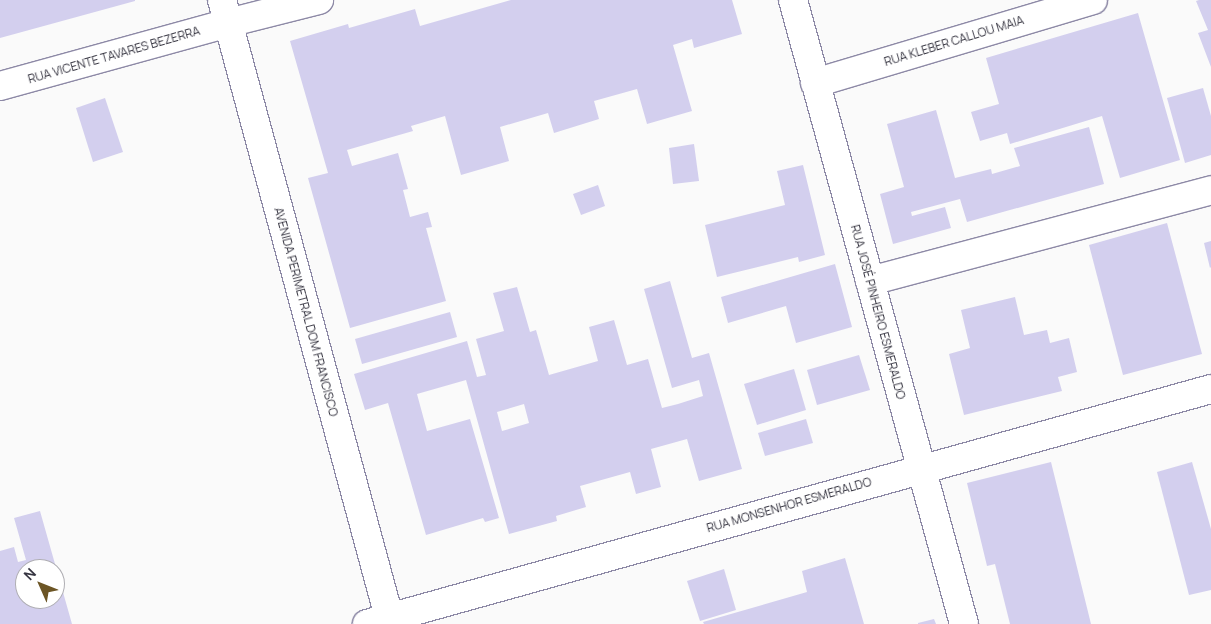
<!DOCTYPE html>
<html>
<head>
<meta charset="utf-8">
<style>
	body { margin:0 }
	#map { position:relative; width:1211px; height:624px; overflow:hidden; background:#fafafa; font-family:Manrope,sans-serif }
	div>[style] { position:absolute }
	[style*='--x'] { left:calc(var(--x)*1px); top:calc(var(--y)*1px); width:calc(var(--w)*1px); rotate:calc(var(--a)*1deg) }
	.building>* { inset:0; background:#d3cfee }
	.roads { filter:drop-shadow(1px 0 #8d89a6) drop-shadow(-1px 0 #8d89a6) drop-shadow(0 1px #8d89a6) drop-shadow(0 -1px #8d89a6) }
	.minor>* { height:28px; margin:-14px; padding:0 14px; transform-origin:14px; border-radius:14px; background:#fff }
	span { translate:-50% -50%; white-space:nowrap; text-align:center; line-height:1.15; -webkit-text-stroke:5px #fff; paint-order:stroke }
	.street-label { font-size:12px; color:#363541 }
	.north { position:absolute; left:15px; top:559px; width:50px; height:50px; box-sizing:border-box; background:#fff; border:1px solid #afaeb3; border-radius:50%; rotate:314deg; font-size:14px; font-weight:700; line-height:20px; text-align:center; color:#363541 }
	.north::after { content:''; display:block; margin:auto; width:18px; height:22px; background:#6c5525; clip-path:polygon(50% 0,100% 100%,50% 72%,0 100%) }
</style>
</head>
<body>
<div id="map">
	<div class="building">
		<i style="clip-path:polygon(0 0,135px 0,135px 1px,0 38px)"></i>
		<i style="clip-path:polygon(511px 0,732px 0,742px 34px,694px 48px,692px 39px,673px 45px,692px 111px,647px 124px,637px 89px,594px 101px,599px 119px,554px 133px,548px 113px,500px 127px,509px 161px,461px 175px,445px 116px,411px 126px,413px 131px,347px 150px,352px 166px,398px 153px,408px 189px,403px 190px,410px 217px,428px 212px,432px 227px,426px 228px,446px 301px,350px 328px,308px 178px,328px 173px,290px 41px,348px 24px,349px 28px,415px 9px,420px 26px)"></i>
		<i style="clip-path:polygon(1199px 0,1211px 0,1211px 67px,1198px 33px,1208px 30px,1196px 1px)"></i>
		<i style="clip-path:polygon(1138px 13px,1180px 160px,1120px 178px,1102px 116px,1010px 144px,1007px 133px,980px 141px,971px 112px,999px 104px,986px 58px)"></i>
		<i style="clip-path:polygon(1203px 88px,1211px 116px,1211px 155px,1185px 163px,1167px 98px)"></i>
		<i style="clip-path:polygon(105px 98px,123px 152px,93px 162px,76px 108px)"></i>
		<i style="clip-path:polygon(936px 110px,955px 178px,991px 169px,992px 174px,1020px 166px,1014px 148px,1089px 127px,1104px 184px,967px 222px,960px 199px,911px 212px,912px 216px,945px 207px,951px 228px,893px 244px,880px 194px,904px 187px,887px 124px)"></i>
		<i style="clip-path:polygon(694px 144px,699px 181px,673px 184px,669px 148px)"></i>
		<i style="clip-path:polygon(803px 165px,825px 255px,799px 262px,798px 257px,717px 277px,705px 225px,785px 205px,777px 171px)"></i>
		<i style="clip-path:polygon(598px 185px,605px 206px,581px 215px,573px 194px)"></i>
		<i style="clip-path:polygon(1167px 223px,1202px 354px,1123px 375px,1089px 245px)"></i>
		<i style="clip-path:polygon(1211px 241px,1211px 267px,1210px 268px,1204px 243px)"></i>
		<i style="clip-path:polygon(835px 264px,852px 327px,796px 343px,786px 306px,728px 323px,721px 297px)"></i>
		<i style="clip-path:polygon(evenodd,670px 281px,692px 358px,709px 353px,742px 469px,699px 481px,687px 439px,651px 449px,661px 487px,636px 494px,630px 472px,580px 486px,586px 507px,556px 516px,557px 521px,509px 534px,466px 380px,417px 394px,427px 431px,470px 419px,499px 518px,485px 522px,483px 518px,426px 535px,388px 403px,365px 410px,354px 374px,467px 341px,477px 377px,486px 375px,476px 339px,504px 331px,493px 293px,517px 287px,530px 332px,536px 330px,549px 375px,598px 361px,589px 327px,614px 320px,627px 365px,648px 359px,662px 408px,678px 404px,703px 396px,699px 380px,672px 388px,644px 289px,670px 281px,524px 404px,529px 423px,502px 431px,497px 412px,524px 404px)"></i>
		<i style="clip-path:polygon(1015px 297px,1024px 335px,1047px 330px,1050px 343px,1069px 338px,1077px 372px,1058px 377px,1062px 391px,964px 415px,949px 354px,970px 348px,961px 310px)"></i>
		<i style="clip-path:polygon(450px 312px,457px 337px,362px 364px,355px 339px)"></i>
		<i style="clip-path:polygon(859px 355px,870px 390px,817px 405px,807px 370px)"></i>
		<i style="clip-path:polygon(794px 369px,806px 410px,757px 425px,744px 384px)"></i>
		<i style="clip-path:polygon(806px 419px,813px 443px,765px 456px,758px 433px)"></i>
		<i style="clip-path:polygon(1051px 462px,1091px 624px,1010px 624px,995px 564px,987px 566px,967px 483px)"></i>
		<i style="clip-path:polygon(1192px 462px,1211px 529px,1211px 590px,1189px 595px,1157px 472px)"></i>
		<i style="clip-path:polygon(evenodd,40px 511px,72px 624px,0 624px,0 551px,14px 547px,18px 562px,26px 560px,14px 518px,40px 511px,25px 569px,55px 569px,55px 599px,25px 599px,25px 569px)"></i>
		<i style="clip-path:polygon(845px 558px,864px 624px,704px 624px,703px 622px,807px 592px,802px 571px)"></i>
		<i style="clip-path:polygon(724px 569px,736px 610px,700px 621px,687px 581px)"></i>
		<i style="clip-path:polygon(934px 619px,936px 624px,918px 624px,918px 623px)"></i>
	</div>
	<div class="roads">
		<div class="minor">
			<i style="--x:222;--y:0;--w:646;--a:74.85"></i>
			<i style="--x:793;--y:0;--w:647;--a:74.67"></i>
			<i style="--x:815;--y:83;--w:290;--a:-16.6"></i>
			<i style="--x:0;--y:86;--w:237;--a:-15.4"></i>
			<i style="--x:228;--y:23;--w:94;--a:-14.2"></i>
			<i style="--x:870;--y:281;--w:353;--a:-14.9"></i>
			<i style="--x:367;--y:624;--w:876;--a:-15.56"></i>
		</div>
	</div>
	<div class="street-label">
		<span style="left:954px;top:41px;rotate:-17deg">RUA KLEBER CALLOU MAIA</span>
		<span style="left:114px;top:55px;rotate:-16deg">RUA VICENTE TAVARES BEZERRA</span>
		<span style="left:306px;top:312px;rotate:75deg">AVENIDA PERIMETRAL DOM FRANCISCO</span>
		<span style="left:878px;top:312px;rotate:75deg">RUA JOSÉ PINHEIRO ESMERALDO</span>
		<span style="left:789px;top:505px;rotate:-16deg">RUA MONSENHOR ESMERALDO</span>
	</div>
	<div class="north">N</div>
</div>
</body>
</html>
